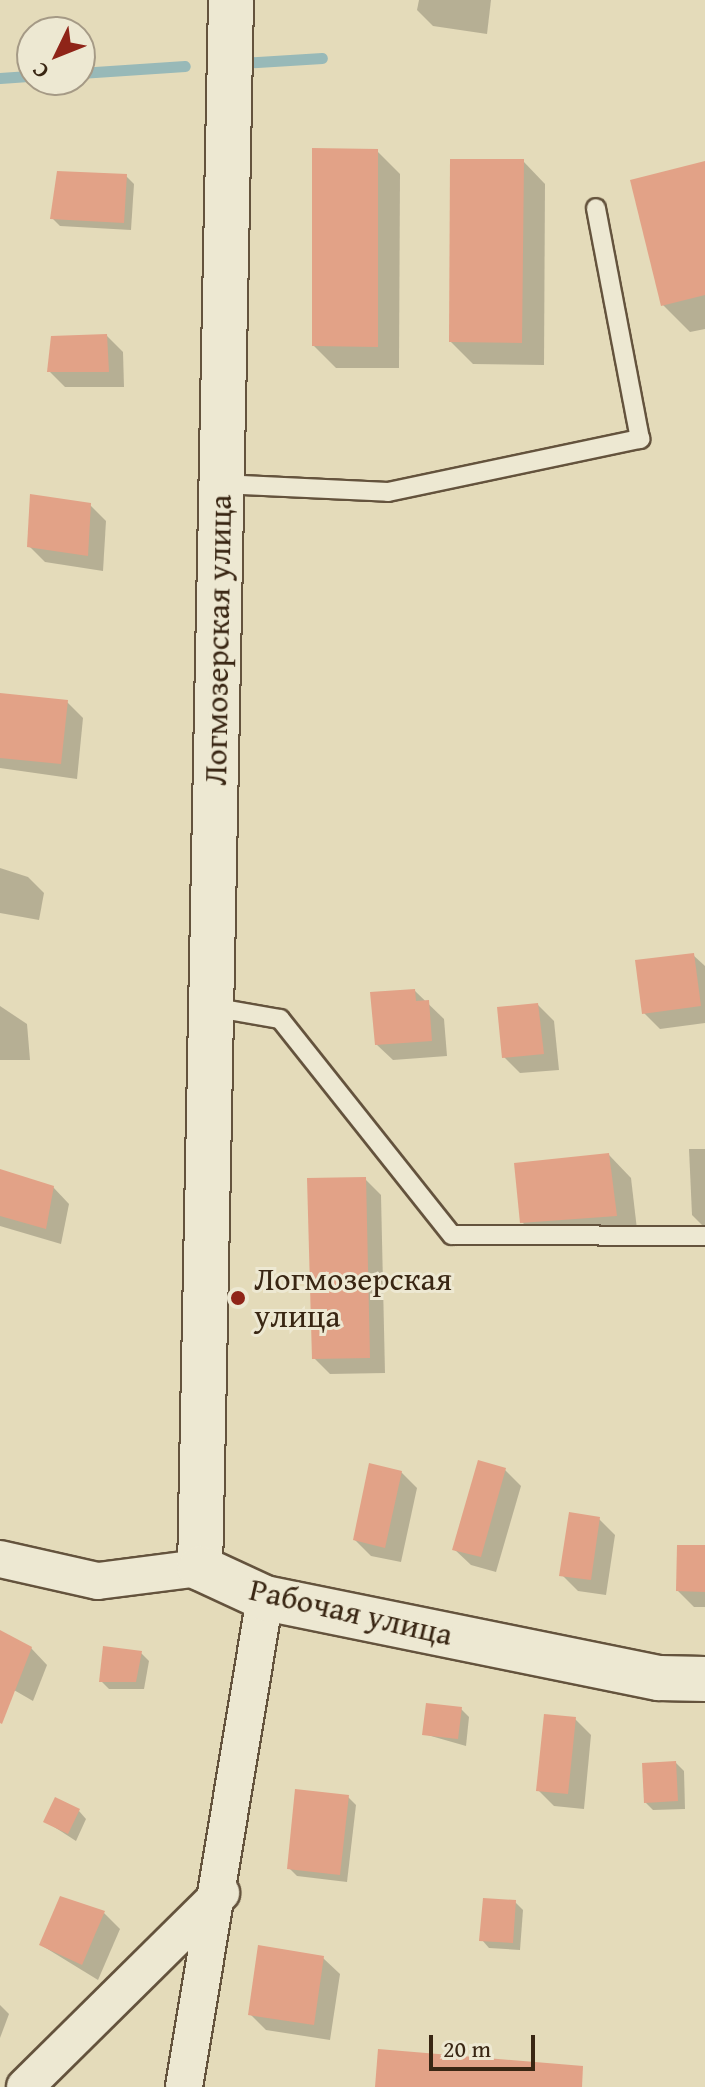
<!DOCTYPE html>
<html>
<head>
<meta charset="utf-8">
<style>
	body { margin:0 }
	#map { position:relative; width:705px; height:2087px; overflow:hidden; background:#e4dbba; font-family:"Gentium Book Plus",serif }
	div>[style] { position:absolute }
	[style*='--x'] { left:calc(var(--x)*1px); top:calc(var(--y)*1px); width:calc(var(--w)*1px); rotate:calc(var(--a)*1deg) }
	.shadow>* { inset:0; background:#0003 }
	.stream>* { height:11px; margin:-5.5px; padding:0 5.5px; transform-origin:5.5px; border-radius:5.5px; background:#98b9b8 }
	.building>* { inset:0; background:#e2a287 }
	.roads { filter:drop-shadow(2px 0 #64533d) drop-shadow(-2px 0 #64533d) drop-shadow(0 2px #64533d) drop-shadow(0 -2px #64533d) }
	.lane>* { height:18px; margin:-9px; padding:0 9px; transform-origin:9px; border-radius:9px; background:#ede8d2 }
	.street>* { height:36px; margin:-18px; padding:0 18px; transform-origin:18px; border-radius:18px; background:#ede8d2 }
	.secondary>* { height:44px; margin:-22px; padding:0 22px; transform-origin:22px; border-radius:22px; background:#ede8d2 }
	.dots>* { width:22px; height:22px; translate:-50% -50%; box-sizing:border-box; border:4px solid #ede8d2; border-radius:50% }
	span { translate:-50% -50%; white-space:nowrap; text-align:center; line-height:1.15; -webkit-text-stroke:6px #ede8d2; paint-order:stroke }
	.street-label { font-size:32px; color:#392613 }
	.poi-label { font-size:32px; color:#392613 }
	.left { translate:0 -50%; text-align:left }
	.north { position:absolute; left:16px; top:16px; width:80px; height:80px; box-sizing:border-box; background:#ede8d2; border:2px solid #a59a86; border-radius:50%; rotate:227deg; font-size:22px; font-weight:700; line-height:32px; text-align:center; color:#392613 }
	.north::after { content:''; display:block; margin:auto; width:28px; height:36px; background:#8f2418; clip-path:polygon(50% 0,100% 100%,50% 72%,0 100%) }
	.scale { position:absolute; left:429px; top:2035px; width:106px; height:36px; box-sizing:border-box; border:4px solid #392613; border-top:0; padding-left:10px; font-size:24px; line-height:28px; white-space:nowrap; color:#392613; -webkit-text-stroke:6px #ede8d2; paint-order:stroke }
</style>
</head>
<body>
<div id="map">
	<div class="shadow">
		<i style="clip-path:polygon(419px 0,491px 0,487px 34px,433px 26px,417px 10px)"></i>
		<i style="clip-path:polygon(377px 151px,400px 174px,399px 368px,336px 368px,314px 346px)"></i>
		<i style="clip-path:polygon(523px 161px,545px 184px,544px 365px,473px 364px,451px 342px)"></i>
		<i style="clip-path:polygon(705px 163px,705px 329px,690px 332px,663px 305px)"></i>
		<i style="clip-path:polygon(126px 176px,134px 184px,131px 230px,60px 226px,52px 218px)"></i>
		<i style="clip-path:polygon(107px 336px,123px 352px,124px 387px,65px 387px,49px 371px)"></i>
		<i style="clip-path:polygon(90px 505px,106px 521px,103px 571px,45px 562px,29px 546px)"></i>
		<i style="clip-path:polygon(0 695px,67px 702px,83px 718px,77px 779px,0 768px)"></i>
		<i style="clip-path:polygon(0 868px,28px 877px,44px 893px,39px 920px,0 913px)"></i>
		<i style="clip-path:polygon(693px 955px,705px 966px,705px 1023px,660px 1029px,644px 1013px)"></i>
		<i style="clip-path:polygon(415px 991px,444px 1019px,447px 1056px,393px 1060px,376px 1044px)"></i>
		<i style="clip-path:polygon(538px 1005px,554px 1021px,559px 1070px,520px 1073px,504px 1057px)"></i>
		<i style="clip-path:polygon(0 1006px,27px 1024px,30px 1060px,0 1060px)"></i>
		<i style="clip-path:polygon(689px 1149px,705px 1149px,705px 1228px,692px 1215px)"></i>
		<i style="clip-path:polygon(609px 1155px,631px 1178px,638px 1238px,545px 1245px,522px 1222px)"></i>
		<i style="clip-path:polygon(0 1171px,53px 1187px,69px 1204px,61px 1244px,0 1226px)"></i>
		<i style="clip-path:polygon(365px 1179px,381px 1195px,385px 1373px,330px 1374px,314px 1358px)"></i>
		<i style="clip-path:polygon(505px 1470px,521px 1486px,496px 1572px,471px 1565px,454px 1549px)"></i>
		<i style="clip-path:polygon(401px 1472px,417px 1488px,401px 1562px,371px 1556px,355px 1540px)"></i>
		<i style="clip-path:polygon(599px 1519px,615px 1535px,606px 1595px,578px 1591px,562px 1575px)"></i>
		<i style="clip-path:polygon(705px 1547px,705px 1607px,694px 1607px,678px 1591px)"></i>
		<i style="clip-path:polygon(0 1642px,31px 1648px,47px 1665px,33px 1701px,0 1682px)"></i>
		<i style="clip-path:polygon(141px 1653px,149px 1661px,144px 1689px,109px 1689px,102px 1682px)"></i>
		<i style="clip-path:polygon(461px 1709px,469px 1717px,466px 1746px,424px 1734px)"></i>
		<i style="clip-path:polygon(575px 1719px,591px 1735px,584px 1809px,554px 1806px,538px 1790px)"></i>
		<i style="clip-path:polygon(676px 1763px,684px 1771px,685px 1809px,653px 1810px,645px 1802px)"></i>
		<i style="clip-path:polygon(348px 1797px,356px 1805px,347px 1882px,297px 1876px,289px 1868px)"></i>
		<i style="clip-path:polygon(79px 1811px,86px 1819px,76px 1841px,45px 1821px)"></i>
		<i style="clip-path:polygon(515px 1902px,523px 1910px,520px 1950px,489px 1948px,482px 1940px)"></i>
		<i style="clip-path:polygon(104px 1913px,120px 1929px,98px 1980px,41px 1945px)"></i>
		<i style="clip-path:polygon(323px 1958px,340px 1974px,330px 2040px,266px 2030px,250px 2014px)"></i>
		<i style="clip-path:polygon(0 2005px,9px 2014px,0 2038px)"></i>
	</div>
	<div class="stream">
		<i style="--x:240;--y:63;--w:82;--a:-3.5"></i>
		<i style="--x:80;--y:73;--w:105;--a:-3.8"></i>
		<i style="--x:0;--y:78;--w:32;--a:-4"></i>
	</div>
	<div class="building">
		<i style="clip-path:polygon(312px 148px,378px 149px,378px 347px,312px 346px)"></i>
		<i style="clip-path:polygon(450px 159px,524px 159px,522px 343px,449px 342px)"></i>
		<i style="clip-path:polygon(705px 161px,705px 295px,661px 306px,630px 180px)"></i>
		<i style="clip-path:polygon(57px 171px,127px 174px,124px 223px,50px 219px)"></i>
		<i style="clip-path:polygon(107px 334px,109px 372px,47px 372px,51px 336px)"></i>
		<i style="clip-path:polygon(30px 494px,91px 503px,88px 556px,27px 547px)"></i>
		<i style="clip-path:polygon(0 693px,68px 700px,61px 764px,0 758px)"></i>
		<i style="clip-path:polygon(694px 953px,701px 1006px,642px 1014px,635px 960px)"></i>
		<i style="clip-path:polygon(415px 989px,416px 1001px,429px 1000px,432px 1041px,375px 1045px,370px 992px)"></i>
		<i style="clip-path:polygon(538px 1003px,544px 1054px,502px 1058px,497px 1007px)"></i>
		<i style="clip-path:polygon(609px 1153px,617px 1216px,520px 1223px,514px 1163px)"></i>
		<i style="clip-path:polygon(0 1169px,54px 1186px,46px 1229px,0 1216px)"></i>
		<i style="clip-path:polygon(366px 1177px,370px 1358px,312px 1359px,307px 1178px)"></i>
		<i style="clip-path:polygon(478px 1460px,506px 1468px,481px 1557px,452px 1550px)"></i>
		<i style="clip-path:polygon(369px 1463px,402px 1471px,385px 1548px,353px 1540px)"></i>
		<i style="clip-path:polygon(569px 1512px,600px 1517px,591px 1580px,559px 1576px)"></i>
		<i style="clip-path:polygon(677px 1545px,705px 1545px,705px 1592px,676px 1591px)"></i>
		<i style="clip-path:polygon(0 1630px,32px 1647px,2px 1724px,0 1723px)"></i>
		<i style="clip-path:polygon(103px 1646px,142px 1651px,136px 1682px,99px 1682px)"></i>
		<i style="clip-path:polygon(426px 1703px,462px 1707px,458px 1739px,422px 1735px)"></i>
		<i style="clip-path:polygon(544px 1714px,576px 1717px,568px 1794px,536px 1791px)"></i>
		<i style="clip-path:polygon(676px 1761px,678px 1801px,644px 1803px,642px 1763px)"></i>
		<i style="clip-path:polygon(295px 1789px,349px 1795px,340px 1875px,287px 1869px)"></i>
		<i style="clip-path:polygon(55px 1797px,80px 1809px,68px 1834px,43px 1822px)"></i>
		<i style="clip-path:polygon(60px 1896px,105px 1911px,82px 1965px,39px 1945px)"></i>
		<i style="clip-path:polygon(483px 1898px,516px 1900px,513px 1943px,479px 1941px)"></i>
		<i style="clip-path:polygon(258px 1945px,324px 1956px,314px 2025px,248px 2015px)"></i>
		<i style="clip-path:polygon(378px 2049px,583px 2066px,582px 2087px,375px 2087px)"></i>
	</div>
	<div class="roads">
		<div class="lane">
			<i style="--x:221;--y:484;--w:167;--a:2.7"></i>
			<i style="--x:388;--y:492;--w:258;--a:-11.9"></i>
			<i style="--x:640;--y:439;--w:235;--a:-100.8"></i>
			<i style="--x:211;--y:1007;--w:70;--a:9.9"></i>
			<i style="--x:280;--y:1019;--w:276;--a:51.5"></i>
			<i style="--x:452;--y:1235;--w:253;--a:0.2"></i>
		</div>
		<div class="street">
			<i style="--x:0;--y:1559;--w:100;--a:12.7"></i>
			<i style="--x:98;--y:1581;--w:103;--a:-7.3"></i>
			<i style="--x:25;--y:2087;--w:276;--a:-44.7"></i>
			<i style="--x:184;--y:2087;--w:496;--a:-80.6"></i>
		</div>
		<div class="secondary">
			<i style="--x:231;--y:0;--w:1568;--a:91.13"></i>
			<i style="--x:200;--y:1568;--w:72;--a:24.8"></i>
			<i style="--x:265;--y:1598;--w:402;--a:11.5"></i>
			<i style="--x:659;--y:1678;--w:46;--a:1.2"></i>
		</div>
	</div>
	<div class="dots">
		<i style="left:238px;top:1298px;background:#8f2418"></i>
	</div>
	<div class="street-label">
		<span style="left:218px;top:640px;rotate:-89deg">Логмозерская улица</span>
		<span style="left:351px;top:1612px;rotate:13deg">Рабочая улица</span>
	</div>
	<div class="poi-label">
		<span class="left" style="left:254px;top:1298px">Логмозерская<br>улица</span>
	</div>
	<div class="north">С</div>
	<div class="scale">20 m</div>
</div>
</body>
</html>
